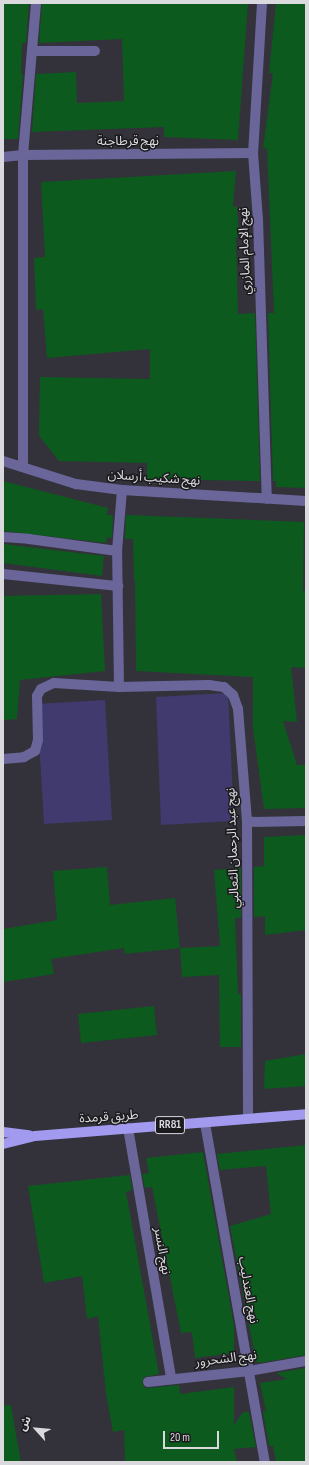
<!DOCTYPE html>
<html>
<head>
<meta charset="utf-8">
<style>
	body { margin:0 }
	#map { position:relative; width:309px; height:1465px; overflow:hidden; background:#33323b; font-family:"Sofia Sans Condensed","Noto Sans Arabic",sans-serif }
	div>[style] { position:absolute }
	[style*='--x'] { left:calc(var(--x)*1px); top:calc(var(--y)*1px); width:calc(var(--w)*1px); rotate:calc(var(--a)*1deg) }
	.green>* { inset:0; background:#403a6f }
	.building>* { inset:0; background:#0c5a1e }
	.minor>* { height:10px; margin:-5px; padding:0 5px; transform-origin:5px; border-radius:5px; background:#6a669a }
	.major>* { height:10px; margin:-5px; padding:0 5px; transform-origin:5px; border-radius:5px; background:#a19aee }
	span { translate:-50% -50%; white-space:nowrap; text-align:center; line-height:1.15; -webkit-text-stroke:3px #1b1b1e; paint-order:stroke }
	.shield-label span { padding:1px 3px; background:#1b1b1e; border:1px solid; border-radius:3px; -webkit-text-stroke-width:0 }
	.shield-label { font-size:12px; color:#d9d9de; font-weight:700 }
	.street-label { font-size:13px; color:#d9d9de }
	.frame { position:absolute; inset:0; border:4px solid #d9d9de; pointer-events:none }
	.north { position:absolute; left:16px; top:1409px; width:40px; height:40px; -webkit-text-stroke:3px #1b1b1e; paint-order:stroke; rotate:297deg; font-size:11px; font-weight:700; line-height:16px; text-align:center; color:#d9d9de }
	.north::after { content:''; display:block; margin:auto; width:14px; height:18px; background:#d9d9de; clip-path:polygon(50% 0,100% 100%,50% 72%,0 100%) }
	.scale { position:absolute; left:163px; top:1431px; width:56px; height:18px; box-sizing:border-box; border:2px solid #d9d9de; border-top:0; padding-left:5px; font-size:12px; line-height:14px; white-space:nowrap; color:#d9d9de; -webkit-text-stroke:3px #1b1b1e; paint-order:stroke }
</style>
</head>
<body>
<div id="map">
	<div class="green">
		<i style="clip-path:polygon(228px 693px,234px 821px,161px 825px,156px 697px)"></i>
		<i style="clip-path:polygon(105px 700px,112px 820px,44px 824px,37px 704px)"></i>
	</div>
	<div class="building">
		<i style="clip-path:polygon(3px 3px,29px 3px,26px 43px,22px 43px,21px 74px,23px 74px,18px 139px,3px 139px)"></i>
		<i style="clip-path:polygon(42px 3px,248px 3px,238px 140px,164px 137px,164px 127px,32px 132px,36px 74px,76px 72px,77px 103px,124px 101px,122px 39px,39px 43px)"></i>
		<i style="clip-path:polygon(276px 3px,306px 3px,306px 488px,276px 487px,276px 481px,273px 481px,268px 313px,274px 313px,267px 148px,263px 149px,273px 73px,269px 73px)"></i>
		<i style="clip-path:polygon(236px 171px,233px 206px,237px 207px,239px 236px,236px 237px,238px 314px,255px 313px,260px 481px,147px 479px,147px 463px,59px 461px,39px 436px,40px 377px,150px 379px,150px 349px,47px 358px,43px 309px,36px 310px,34px 258px,45px 257px,41px 182px)"></i>
		<i style="clip-path:polygon(3px 481px,108px 508px,107px 515px,113px 515px,112px 538px,107px 537px,106px 543px,3px 531px)"></i>
		<i style="clip-path:polygon(126px 515px,304px 522px,303px 591px,306px 590px,306px 668px,291px 667px,297px 722px,283px 721px,297px 765px,306px 765px,306px 808px,264px 809px,253px 728px,253px 677px,136px 671px,135px 580px,134px 580px,133px 539px,125px 539px)"></i>
		<i style="clip-path:polygon(3px 544px,104px 556px,102px 576px,3px 563px)"></i>
		<i style="clip-path:polygon(101px 594px,105px 671px,20px 680px,17px 719px,3px 720px,3px 596px)"></i>
		<i style="clip-path:polygon(306px 835px,306px 930px,265px 935px,265px 916px,254px 917px,254px 867px,264px 866px,264px 837px)"></i>
		<i style="clip-path:polygon(107px 867px,110px 905px,175px 898px,180px 948px,125px 954px,124px 948px,51px 959px,54px 974px,3px 982px,3px 929px,57px 920px,53px 871px)"></i>
		<i style="clip-path:polygon(241px 868px,241px 918px,235px 918px,238px 994px,241px 994px,241px 1047px,220px 1047px,219px 975px,182px 977px,180px 948px,220px 946px,214px 870px)"></i>
		<i style="clip-path:polygon(154px 1006px,157px 1035px,81px 1043px,78px 1014px)"></i>
		<i style="clip-path:polygon(306px 1054px,306px 1086px,264px 1089px,265px 1061px)"></i>
		<i style="clip-path:polygon(306px 1145px,306px 1355px,259px 1363px,256px 1361px,230px 1226px,271px 1214px,266px 1166px,220px 1170px,217px 1154px)"></i>
		<i style="clip-path:polygon(203px 1152px,234px 1326px,234px 1353px,195px 1358px,192px 1332px,181px 1333px,152px 1187px,145px 1188px,142px 1174px,149px 1173px,146px 1158px)"></i>
		<i style="clip-path:polygon(130px 1175px,132px 1190px,126px 1192px,159px 1374px,144px 1377px,142px 1383px,145px 1388px,148px 1388px,179px 1385px,180px 1394px,234px 1387px,234px 1425px,243px 1412px,249px 1412px,256px 1447px,234px 1449px,237px 1462px,125px 1462px,124px 1430px,113px 1432px,106px 1394px,98px 1316px,87px 1319px,82px 1276px,44px 1283px,28px 1186px)"></i>
		<i style="clip-path:polygon(306px 1368px,306px 1462px,276px 1462px,273px 1446px,269px 1446px,263px 1411px,266px 1411px,260px 1383px,287px 1379px,276px 1373px)"></i>
		<i style="clip-path:polygon(11px 1405px,16px 1435px,21px 1462px,3px 1462px,3px 1406px)"></i>
	</div>
	<div class="minor">
		<i style="--x:262;--y:3;--w:150;--a:93.4"></i>
		<i style="--x:253;--y:153;--w:66;--a:85.7"></i>
		<i style="--x:258;--y:219;--w:280;--a:88.2"></i>
		<i style="--x:33;--y:51;--w:62;--a:0"></i>
		<i style="--x:3;--y:157;--w:20;--a:-6"></i>
		<i style="--x:23;--y:155;--w:230;--a:-0.5"></i>
		<i style="--x:3;--y:461;--w:77;--a:17.5"></i>
		<i style="--x:76;--y:484;--w:46;--a:7.4"></i>
		<i style="--x:122;--y:490;--w:184;--a:3.4"></i>
		<i style="--x:23;--y:467;--w:312;--a:-90"></i>
		<i style="--x:23;--y:155;--w:153;--a:-85.1"></i>
		<i style="--x:3;--y:537;--w:26;--a:4"></i>
		<i style="--x:29;--y:539;--w:89;--a:7.8"></i>
		<i style="--x:3;--y:574;--w:116;--a:6"></i>
		<i style="--x:119;--y:687;--w:136;--a:-90.8"></i>
		<i style="--x:117;--y:551;--w:61;--a:-85.3"></i>
		<i style="--x:3;--y:759;--w:21;--a:-5"></i>
		<i style="--x:24;--y:757;--w:13;--a:-29"></i>
		<i style="--x:35;--y:751;--w:11;--a:-75"></i>
		<i style="--x:38;--y:740;--w:44;--a:-91.3"></i>
		<i style="--x:37;--y:696;--w:8;--a:-60"></i>
		<i style="--x:41;--y:689;--w:14;--a:-25"></i>
		<i style="--x:54;--y:683;--w:65;--a:3.5"></i>
		<i style="--x:119;--y:687;--w:90;--a:-1.3"></i>
		<i style="--x:209;--y:685;--w:15;--a:8"></i>
		<i style="--x:224;--y:687;--w:12;--a:42"></i>
		<i style="--x:233;--y:695;--w:15;--a:70"></i>
		<i style="--x:238;--y:709;--w:113;--a:85.4"></i>
		<i style="--x:247;--y:822;--w:297;--a:89.8"></i>
		<i style="--x:247;--y:822;--w:59;--a:-1"></i>
		<i style="--x:205;--y:1123;--w:344;--a:80"></i>
		<i style="--x:128;--y:1128;--w:254;--a:80.2"></i>
		<i style="--x:148;--y:1382;--w:102;--a:-6.2"></i>
		<i style="--x:249;--y:1371;--w:58;--a:-10"></i>
	</div>
	<div class="major">
		<i style="--x:3;--y:1132;--w:26;--a:7"></i>
		<i style="--x:3;--y:1144;--w:33;--a:-14"></i>
		<i style="--x:35;--y:1136;--w:272;--a:-4.6"></i>
	</div>
	<div class="shield-label">
		<span style="left:170px;top:1125px">RR81</span>
	</div>
	<div class="street-label">
		<span style="left:128px;top:141px">نهج قرطاجنة</span>
		<span style="left:245px;top:251px;rotate:-92deg">نهج الإمام المازري</span>
		<span style="left:154px;top:478px;rotate:4deg">نهج شكيب أرسلان</span>
		<span style="left:233px;top:848px;rotate:-92deg">نهج عبد الرحمان الثعالبي</span>
		<span style="left:109px;top:1117px;rotate:-4deg">طريق قرمدة</span>
		<span style="left:162px;top:1251px;rotate:80deg">نهج النسر</span>
		<span style="left:248px;top:1290px;rotate:80deg">نهج العندليب</span>
		<span style="left:226px;top:1359px;rotate:-7deg">نهج الشحرور</span>
	</div>
	<div class="frame"></div>
	<div class="north">ش</div>
	<div class="scale">20 m</div>
</div>
</body>
</html>
